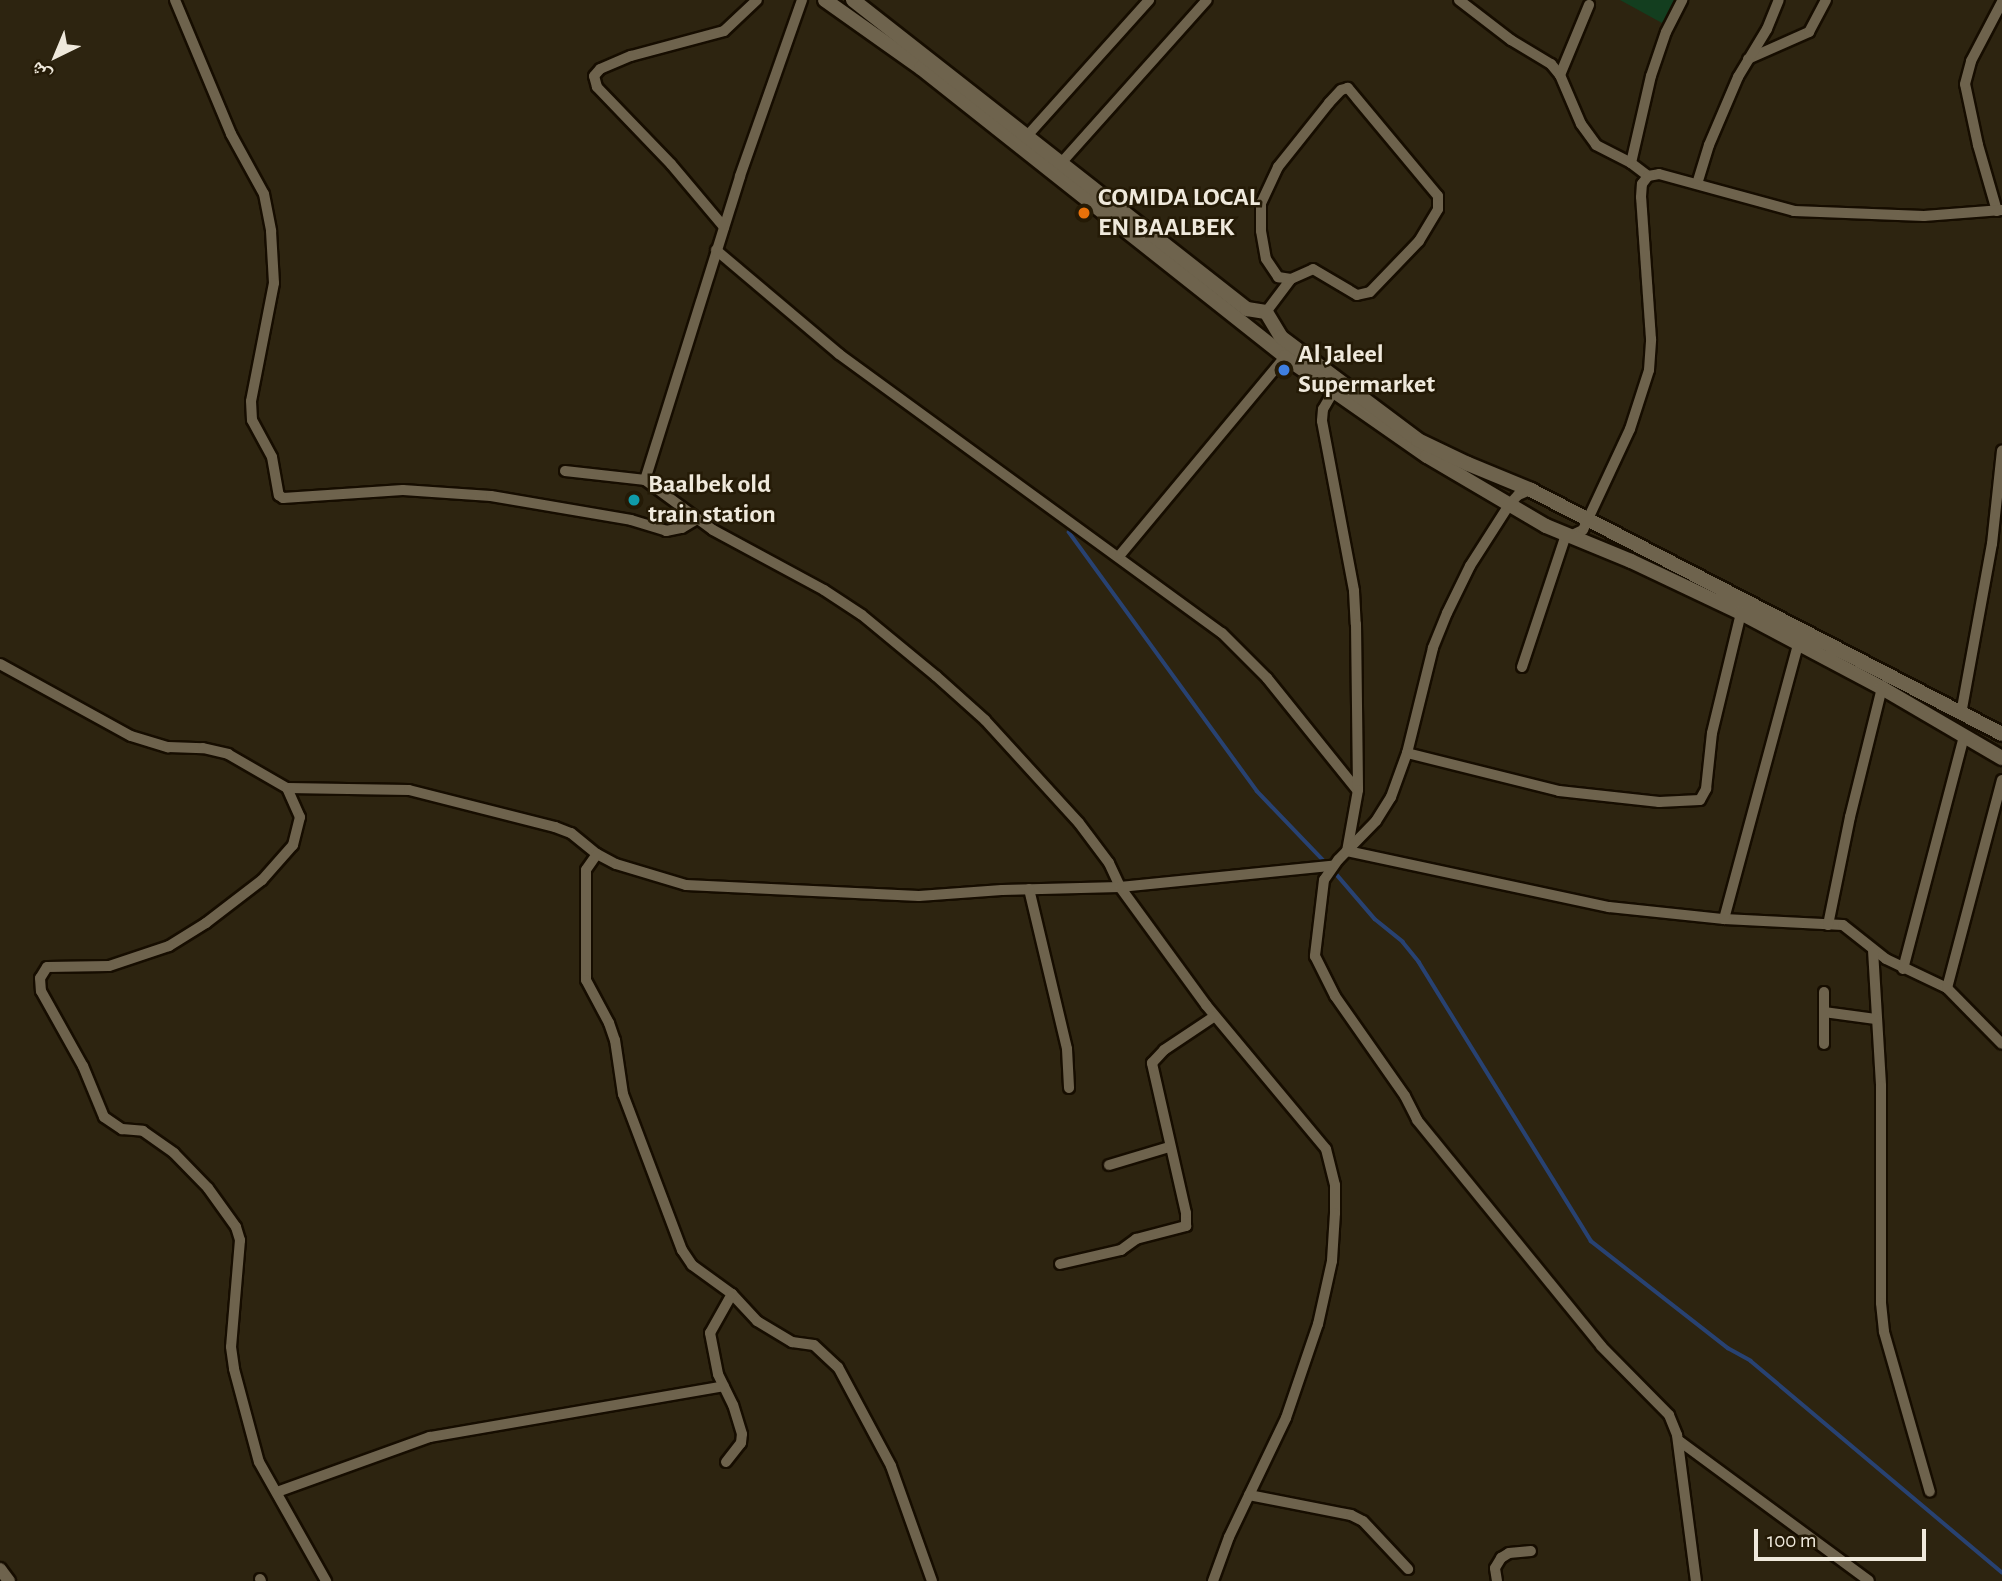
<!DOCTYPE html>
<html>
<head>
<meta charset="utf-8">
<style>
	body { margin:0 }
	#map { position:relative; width:2002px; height:1581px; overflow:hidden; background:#2d2410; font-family:"Alegreya Sans","Noto Naskh Arabic",sans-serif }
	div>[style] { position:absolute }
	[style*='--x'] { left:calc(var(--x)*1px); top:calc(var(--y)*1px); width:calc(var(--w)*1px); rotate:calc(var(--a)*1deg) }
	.green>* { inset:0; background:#133e1f }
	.stream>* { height:3.5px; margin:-1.75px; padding:0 1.75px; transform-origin:1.75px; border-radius:1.75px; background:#284272 }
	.roads { filter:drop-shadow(2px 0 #160d00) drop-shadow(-2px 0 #160d00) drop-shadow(0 2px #160d00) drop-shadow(0 -2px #160d00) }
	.minor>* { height:10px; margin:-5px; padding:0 5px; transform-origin:5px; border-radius:5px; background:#6e634d }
	.tertiary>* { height:12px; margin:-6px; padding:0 6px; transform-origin:6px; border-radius:6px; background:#6e634d }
	.secondary>* { height:14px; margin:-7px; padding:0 7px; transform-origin:7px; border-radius:7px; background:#6e634d }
	.dots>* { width:19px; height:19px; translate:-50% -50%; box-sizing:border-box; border:4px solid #241a06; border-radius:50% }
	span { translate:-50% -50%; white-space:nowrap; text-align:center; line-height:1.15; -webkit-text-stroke:5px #241a06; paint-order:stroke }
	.poi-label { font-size:26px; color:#efe9dc; font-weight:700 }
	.left { translate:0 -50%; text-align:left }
	.north { position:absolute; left:21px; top:21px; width:70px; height:70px; -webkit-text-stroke:5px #241a06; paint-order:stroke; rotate:223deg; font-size:19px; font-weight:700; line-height:28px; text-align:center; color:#efe9dc }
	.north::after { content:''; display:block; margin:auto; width:24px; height:32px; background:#efe9dc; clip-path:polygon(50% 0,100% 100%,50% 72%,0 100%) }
	.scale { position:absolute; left:1754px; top:1529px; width:172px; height:32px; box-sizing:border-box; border:4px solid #efe9dc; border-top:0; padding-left:9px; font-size:21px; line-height:24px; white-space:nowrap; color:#efe9dc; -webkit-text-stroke:5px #241a06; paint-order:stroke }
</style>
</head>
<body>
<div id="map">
	<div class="green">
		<i style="clip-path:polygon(1620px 0,1678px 0,1662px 23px)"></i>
	</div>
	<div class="stream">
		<i style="--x:1069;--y:532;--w:320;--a:54"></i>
		<i style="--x:1257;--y:791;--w:101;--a:46.2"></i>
		<i style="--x:1332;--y:869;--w:66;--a:49.3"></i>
		<i style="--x:1375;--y:919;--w:36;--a:39"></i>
		<i style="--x:1403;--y:942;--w:26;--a:51"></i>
		<i style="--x:1419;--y:962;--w:328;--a:58.3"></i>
		<i style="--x:1591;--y:1241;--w:174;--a:38"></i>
		<i style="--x:1728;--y:1348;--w:26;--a:29"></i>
		<i style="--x:1751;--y:1361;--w:328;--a:40.1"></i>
	</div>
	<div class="roads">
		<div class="minor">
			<i style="--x:175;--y:0;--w:145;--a:67.3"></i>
			<i style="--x:231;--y:134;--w:68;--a:61.2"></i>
			<i style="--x:264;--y:194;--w:38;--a:79"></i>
			<i style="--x:271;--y:231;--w:52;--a:86.7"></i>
			<i style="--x:274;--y:283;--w:120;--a:101"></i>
			<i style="--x:251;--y:401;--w:19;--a:87"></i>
			<i style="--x:252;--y:420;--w:42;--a:61.6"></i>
			<i style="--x:272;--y:457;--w:39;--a:80"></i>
			<i style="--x:279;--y:495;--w:5;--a:37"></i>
			<i style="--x:283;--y:498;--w:120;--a:-3.8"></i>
			<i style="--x:403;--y:490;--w:88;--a:3.9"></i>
			<i style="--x:491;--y:496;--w:142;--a:9.7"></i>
			<i style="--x:631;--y:520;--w:37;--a:17"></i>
			<i style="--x:666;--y:531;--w:16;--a:-11"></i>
			<i style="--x:682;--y:528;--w:17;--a:-31"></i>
			<i style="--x:1459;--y:0;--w:66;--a:37.6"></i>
			<i style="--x:1511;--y:40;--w:47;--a:31"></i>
			<i style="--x:1551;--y:64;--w:14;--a:51"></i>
			<i style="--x:1560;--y:75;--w:53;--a:66.8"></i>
			<i style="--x:1581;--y:124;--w:26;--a:54"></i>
			<i style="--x:1596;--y:145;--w:39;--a:27"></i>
			<i style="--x:1631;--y:163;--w:21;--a:37"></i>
			<i style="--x:1748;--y:59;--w:67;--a:-23.9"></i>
			<i style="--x:1809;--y:32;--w:36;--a:-62"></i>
			<i style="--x:1560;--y:75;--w:76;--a:-67.5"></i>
			<i style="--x:1027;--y:136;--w:183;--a:-48.1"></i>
			<i style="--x:1062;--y:162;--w:217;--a:-48.2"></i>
			<i style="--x:1631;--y:163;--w:89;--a:-77.1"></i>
			<i style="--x:1651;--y:76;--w:46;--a:-71.2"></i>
			<i style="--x:1666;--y:32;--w:36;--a:-63"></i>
			<i style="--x:1697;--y:184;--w:41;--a:-72.9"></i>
			<i style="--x:1709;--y:145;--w:74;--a:-66.9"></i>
			<i style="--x:1738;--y:77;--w:56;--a:-58.9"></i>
			<i style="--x:1767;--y:29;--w:31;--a:-68"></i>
			<i style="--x:1997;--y:211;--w:69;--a:-106.1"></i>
			<i style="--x:1978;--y:145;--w:62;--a:-102"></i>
			<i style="--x:1965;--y:84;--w:24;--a:-75"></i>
			<i style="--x:1971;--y:61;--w:67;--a:-62.3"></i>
			<i style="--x:724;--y:227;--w:82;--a:-130.1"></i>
			<i style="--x:671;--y:164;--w:107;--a:-133.9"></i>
			<i style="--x:597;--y:87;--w:11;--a:-105"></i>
			<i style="--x:594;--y:76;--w:9;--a:-49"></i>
			<i style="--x:600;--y:69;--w:34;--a:-23"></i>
			<i style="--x:631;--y:56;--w:96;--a:-15"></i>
			<i style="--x:724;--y:31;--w:45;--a:-43.2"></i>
			<i style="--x:716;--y:250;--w:161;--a:40.2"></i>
			<i style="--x:839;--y:354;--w:474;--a:36.1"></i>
			<i style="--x:1222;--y:633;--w:64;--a:45"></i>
			<i style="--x:1267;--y:678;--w:144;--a:51.2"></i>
			<i style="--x:1266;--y:312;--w:41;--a:-52.9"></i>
			<i style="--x:1291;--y:279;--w:24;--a:-24"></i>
			<i style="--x:1313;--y:269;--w:51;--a:30.6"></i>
			<i style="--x:1357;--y:295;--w:13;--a:-13"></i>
			<i style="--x:1370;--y:292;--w:71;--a:-46.1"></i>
			<i style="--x:1419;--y:241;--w:37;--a:-59"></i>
			<i style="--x:1438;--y:209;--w:13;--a:-90"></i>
			<i style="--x:1438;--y:196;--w:141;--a:-129.8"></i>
			<i style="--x:1348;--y:88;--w:7;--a:164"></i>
			<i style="--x:1341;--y:90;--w:18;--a:133"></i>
			<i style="--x:1329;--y:103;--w:82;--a:128.6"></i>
			<i style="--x:1278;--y:167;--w:40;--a:115"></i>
			<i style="--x:1261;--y:203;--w:28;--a:90"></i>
			<i style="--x:1261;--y:231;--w:28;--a:80"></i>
			<i style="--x:1266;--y:259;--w:22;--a:56"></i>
			<i style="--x:1278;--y:277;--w:13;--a:9"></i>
			<i style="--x:1333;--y:392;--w:20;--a:120"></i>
			<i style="--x:1323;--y:409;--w:12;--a:95"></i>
			<i style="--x:1322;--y:421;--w:173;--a:79.3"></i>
			<i style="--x:1354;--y:591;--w:33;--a:87"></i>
			<i style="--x:1356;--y:624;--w:166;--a:89.3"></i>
			<i style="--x:1358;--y:790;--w:62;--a:100.2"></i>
			<i style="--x:1347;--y:851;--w:268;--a:12.1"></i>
			<i style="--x:1609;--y:907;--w:116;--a:6"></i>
			<i style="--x:1724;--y:919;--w:119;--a:2.9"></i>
			<i style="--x:1843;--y:925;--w:55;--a:38.3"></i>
			<i style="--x:1886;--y:959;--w:68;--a:25.4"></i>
			<i style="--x:1947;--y:988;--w:78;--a:45.5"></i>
			<i style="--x:565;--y:471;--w:81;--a:6.4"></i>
			<i style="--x:645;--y:480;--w:84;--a:36.3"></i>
			<i style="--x:713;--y:530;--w:126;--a:28.4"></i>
			<i style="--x:824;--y:590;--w:45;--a:33.3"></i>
			<i style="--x:862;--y:615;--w:96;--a:39.5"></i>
			<i style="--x:936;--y:676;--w:66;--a:41.9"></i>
			<i style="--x:985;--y:720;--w:139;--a:47.6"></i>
			<i style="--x:1079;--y:823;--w:50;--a:53.1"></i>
			<i style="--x:1109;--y:863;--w:26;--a:65"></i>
			<i style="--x:1120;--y:887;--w:146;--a:53.9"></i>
			<i style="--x:1206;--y:1005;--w:187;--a:50.2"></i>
			<i style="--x:1326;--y:1149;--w:37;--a:76"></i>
			<i style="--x:1335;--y:1185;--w:28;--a:90"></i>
			<i style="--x:1335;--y:1213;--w:48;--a:93.6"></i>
			<i style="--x:1332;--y:1261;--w:65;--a:102.5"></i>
			<i style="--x:1318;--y:1324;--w:99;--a:108.8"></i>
			<i style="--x:1286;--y:1418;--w:132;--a:115.6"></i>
			<i style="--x:1229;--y:1537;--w:47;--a:110"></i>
			<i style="--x:645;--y:480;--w:318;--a:-72.6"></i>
			<i style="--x:740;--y:176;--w:187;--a:-70.6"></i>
			<i style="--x:1530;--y:490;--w:13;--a:157"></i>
			<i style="--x:1518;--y:495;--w:13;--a:132"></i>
			<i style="--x:1509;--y:505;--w:72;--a:122.6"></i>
			<i style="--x:1470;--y:566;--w:52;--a:116.1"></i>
			<i style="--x:1447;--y:613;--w:38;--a:112"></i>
			<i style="--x:1433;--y:648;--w:108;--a:103.9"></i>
			<i style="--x:1407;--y:753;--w:47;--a:110"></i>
			<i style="--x:1391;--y:797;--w:28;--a:122"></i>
			<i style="--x:1376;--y:821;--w:54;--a:134.3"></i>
			<i style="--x:1338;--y:860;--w:24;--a:125"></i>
			<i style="--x:1324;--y:880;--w:77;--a:96.8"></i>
			<i style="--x:1315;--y:956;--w:45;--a:63.4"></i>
			<i style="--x:1335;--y:996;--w:122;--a:55"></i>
			<i style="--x:1405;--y:1096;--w:27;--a:63"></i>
			<i style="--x:1417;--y:1120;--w:291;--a:50.8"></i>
			<i style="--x:1601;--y:1346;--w:97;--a:45.4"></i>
			<i style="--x:1669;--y:1415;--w:22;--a:68"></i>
			<i style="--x:1677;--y:1435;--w:147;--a:82.6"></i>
			<i style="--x:1570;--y:536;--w:14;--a:-25"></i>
			<i style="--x:1583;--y:530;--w:12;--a:-66"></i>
			<i style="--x:1588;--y:519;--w:99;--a:-65"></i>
			<i style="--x:1630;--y:429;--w:62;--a:-72.1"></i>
			<i style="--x:1649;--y:370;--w:31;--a:-86"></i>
			<i style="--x:1651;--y:339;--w:142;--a:-94"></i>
			<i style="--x:1641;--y:197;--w:13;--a:-86"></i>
			<i style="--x:1642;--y:184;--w:10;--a:-53"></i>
			<i style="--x:1648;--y:176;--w:11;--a:-10"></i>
			<i style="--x:1659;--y:174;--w:140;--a:15.3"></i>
			<i style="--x:1794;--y:211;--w:130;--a:2.2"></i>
			<i style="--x:1924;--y:216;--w:78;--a:-4.4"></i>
			<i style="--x:1120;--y:555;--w:258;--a:-50.2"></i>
			<i style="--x:0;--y:664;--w:149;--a:28.8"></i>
			<i style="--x:131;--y:736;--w:39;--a:17"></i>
			<i style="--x:168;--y:747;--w:35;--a:2"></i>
			<i style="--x:203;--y:748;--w:26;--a:13"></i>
			<i style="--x:228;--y:754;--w:68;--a:30"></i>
			<i style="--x:287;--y:788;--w:122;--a:0.9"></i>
			<i style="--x:409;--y:790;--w:151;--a:14.2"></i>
			<i style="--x:555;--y:827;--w:17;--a:21"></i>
			<i style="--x:571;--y:833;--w:33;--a:39"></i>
			<i style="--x:597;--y:854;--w:21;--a:28"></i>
			<i style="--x:616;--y:864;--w:73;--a:16.7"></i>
			<i style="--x:686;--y:885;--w:233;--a:2.7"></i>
			<i style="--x:919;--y:896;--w:83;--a:-4.1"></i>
			<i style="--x:1002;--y:890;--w:118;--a:-1.5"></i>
			<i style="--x:1120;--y:887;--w:213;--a:-5.7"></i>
			<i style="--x:1522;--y:667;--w:139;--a:-71.6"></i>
			<i style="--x:1961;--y:714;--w:173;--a:-79.7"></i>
			<i style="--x:1992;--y:544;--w:94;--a:-83.9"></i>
			<i style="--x:1407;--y:753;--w:157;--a:14"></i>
			<i style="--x:1559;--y:791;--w:101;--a:6.3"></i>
			<i style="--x:1659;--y:802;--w:41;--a:-2.8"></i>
			<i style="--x:1700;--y:800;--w:13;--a:-61"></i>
			<i style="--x:1706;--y:789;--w:56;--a:-83.9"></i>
			<i style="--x:1712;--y:733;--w:123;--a:-76.4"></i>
			<i style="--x:287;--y:788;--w:32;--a:66"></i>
			<i style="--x:300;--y:817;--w:29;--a:104"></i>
			<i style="--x:293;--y:845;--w:47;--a:131.5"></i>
			<i style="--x:262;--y:880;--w:71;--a:142.5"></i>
			<i style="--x:206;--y:923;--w:44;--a:148.1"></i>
			<i style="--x:169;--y:946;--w:63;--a:161.6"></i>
			<i style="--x:109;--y:966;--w:62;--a:179.1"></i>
			<i style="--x:47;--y:967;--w:13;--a:122"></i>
			<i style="--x:40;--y:978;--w:13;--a:86"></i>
			<i style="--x:41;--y:991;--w:86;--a:60.8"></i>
			<i style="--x:83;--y:1066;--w:55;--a:67.6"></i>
			<i style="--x:104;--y:1117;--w:22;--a:34"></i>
			<i style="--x:122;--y:1129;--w:21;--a:5"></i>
			<i style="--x:143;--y:1131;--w:38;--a:35"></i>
			<i style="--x:174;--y:1153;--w:49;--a:45.8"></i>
			<i style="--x:208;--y:1188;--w:48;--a:54.3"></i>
			<i style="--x:236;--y:1227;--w:14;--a:73"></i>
			<i style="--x:240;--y:1240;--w:107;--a:94.8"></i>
			<i style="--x:231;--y:1347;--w:22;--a:82"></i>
			<i style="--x:234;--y:1369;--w:96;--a:75"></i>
			<i style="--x:259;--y:1462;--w:137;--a:60.6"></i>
			<i style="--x:597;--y:854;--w:19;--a:125"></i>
			<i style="--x:586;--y:870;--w:110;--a:90"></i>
			<i style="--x:586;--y:980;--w:49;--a:61.9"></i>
			<i style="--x:609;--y:1023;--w:18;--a:71"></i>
			<i style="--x:615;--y:1040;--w:55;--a:81.6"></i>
			<i style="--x:623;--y:1094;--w:167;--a:69.3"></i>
			<i style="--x:682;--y:1250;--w:18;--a:56"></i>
			<i style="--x:692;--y:1265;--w:49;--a:35.9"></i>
			<i style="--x:732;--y:1294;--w:37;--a:47"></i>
			<i style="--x:757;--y:1321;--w:41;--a:31"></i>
			<i style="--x:792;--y:1342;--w:22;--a:8"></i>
			<i style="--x:814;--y:1345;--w:33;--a:43"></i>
			<i style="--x:838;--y:1367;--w:112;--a:61.8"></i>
			<i style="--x:891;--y:1466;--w:122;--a:70.4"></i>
			<i style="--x:1029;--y:889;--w:164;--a:76.6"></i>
			<i style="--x:1067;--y:1049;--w:39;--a:87"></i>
			<i style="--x:1724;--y:919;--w:285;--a:-74.9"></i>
			<i style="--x:1828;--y:925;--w:110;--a:-78.5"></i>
			<i style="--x:1850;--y:817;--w:133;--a:-76.1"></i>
			<i style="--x:1873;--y:950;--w:136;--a:86.6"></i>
			<i style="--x:1881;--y:1086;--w:217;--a:90"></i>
			<i style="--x:1881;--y:1303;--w:29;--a:84"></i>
			<i style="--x:1884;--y:1332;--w:166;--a:74"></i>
			<i style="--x:1903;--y:969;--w:240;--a:-75.3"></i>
			<i style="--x:1947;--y:988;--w:215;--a:-75.2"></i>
			<i style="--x:1824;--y:1012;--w:52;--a:7.7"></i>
			<i style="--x:1824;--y:1044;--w:52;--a:-90"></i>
			<i style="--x:1109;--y:1165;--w:63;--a:-16.7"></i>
			<i style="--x:1060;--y:1264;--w:63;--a:-12.9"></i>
			<i style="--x:1121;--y:1250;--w:19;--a:-36"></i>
			<i style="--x:1136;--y:1239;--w:52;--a:-14.6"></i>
			<i style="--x:1186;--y:1226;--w:13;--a:-90"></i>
			<i style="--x:1186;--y:1213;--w:154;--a:-102.8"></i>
			<i style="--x:1152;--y:1063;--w:18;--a:-47"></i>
			<i style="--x:1164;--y:1050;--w:61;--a:-33.7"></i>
			<i style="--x:1678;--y:1440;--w:237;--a:36.4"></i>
			<i style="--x:726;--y:1462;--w:24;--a:-52"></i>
			<i style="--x:741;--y:1443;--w:9;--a:-84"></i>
			<i style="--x:742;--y:1434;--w:30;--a:-107"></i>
			<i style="--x:733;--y:1405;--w:34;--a:-116"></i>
			<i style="--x:718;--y:1374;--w:42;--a:-101"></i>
			<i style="--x:710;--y:1333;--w:45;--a:-60.6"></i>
			<i style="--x:277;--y:1492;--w:163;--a:-19.8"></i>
			<i style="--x:430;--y:1437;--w:298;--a:-9.8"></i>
			<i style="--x:1249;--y:1495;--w:104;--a:11.1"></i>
			<i style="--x:1351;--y:1515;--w:13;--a:27"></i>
			<i style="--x:1363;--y:1521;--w:66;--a:46.8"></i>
			<i style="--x:260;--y:1579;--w:2;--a:63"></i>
			<i style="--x:1497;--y:1581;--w:13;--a:-99"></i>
			<i style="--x:1495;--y:1568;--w:12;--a:-59"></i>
			<i style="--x:1501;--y:1558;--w:9;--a:-32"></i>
			<i style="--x:1509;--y:1553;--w:22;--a:-5"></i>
		</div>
		<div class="tertiary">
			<i style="--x:0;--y:1569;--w:15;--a:53"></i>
		</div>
		<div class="secondary">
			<i style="--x:825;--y:0;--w:118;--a:35.3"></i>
			<i style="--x:921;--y:68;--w:465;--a:38.4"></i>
			<i style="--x:1285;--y:357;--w:173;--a:34.9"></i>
			<i style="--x:1427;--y:456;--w:138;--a:30.5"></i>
			<i style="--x:1546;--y:526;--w:92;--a:22.4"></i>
			<i style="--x:1631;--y:561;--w:122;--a:25.3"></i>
			<i style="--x:1741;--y:613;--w:160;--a:28"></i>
			<i style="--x:1882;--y:688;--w:139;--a:30.3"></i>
			<i style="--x:853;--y:0;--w:501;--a:38.11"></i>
			<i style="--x:1247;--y:309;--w:19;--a:9"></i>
			<i style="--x:1266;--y:312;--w:29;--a:59"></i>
			<i style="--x:1281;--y:337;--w:171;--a:36.9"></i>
			<i style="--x:1418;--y:440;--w:55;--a:25.6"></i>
			<i style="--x:1468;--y:464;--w:68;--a:22.4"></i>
			<i style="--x:1531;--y:490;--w:530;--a:27.39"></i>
		</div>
	</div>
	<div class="dots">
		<i style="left:1084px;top:213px;background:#e8710a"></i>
		<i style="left:1284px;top:370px;background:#3f7fe0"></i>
		<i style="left:634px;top:500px;background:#0f9aa8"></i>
	</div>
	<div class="poi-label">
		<span class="left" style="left:1098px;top:213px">COMIDA LOCAL<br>EN BAALBEK</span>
		<span class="left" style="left:1298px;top:370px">Al Jaleel<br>Supermarket</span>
		<span class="left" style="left:648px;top:500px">Baalbek old<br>train station</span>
	</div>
	<div class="north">ش</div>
	<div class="scale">100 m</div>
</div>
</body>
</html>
